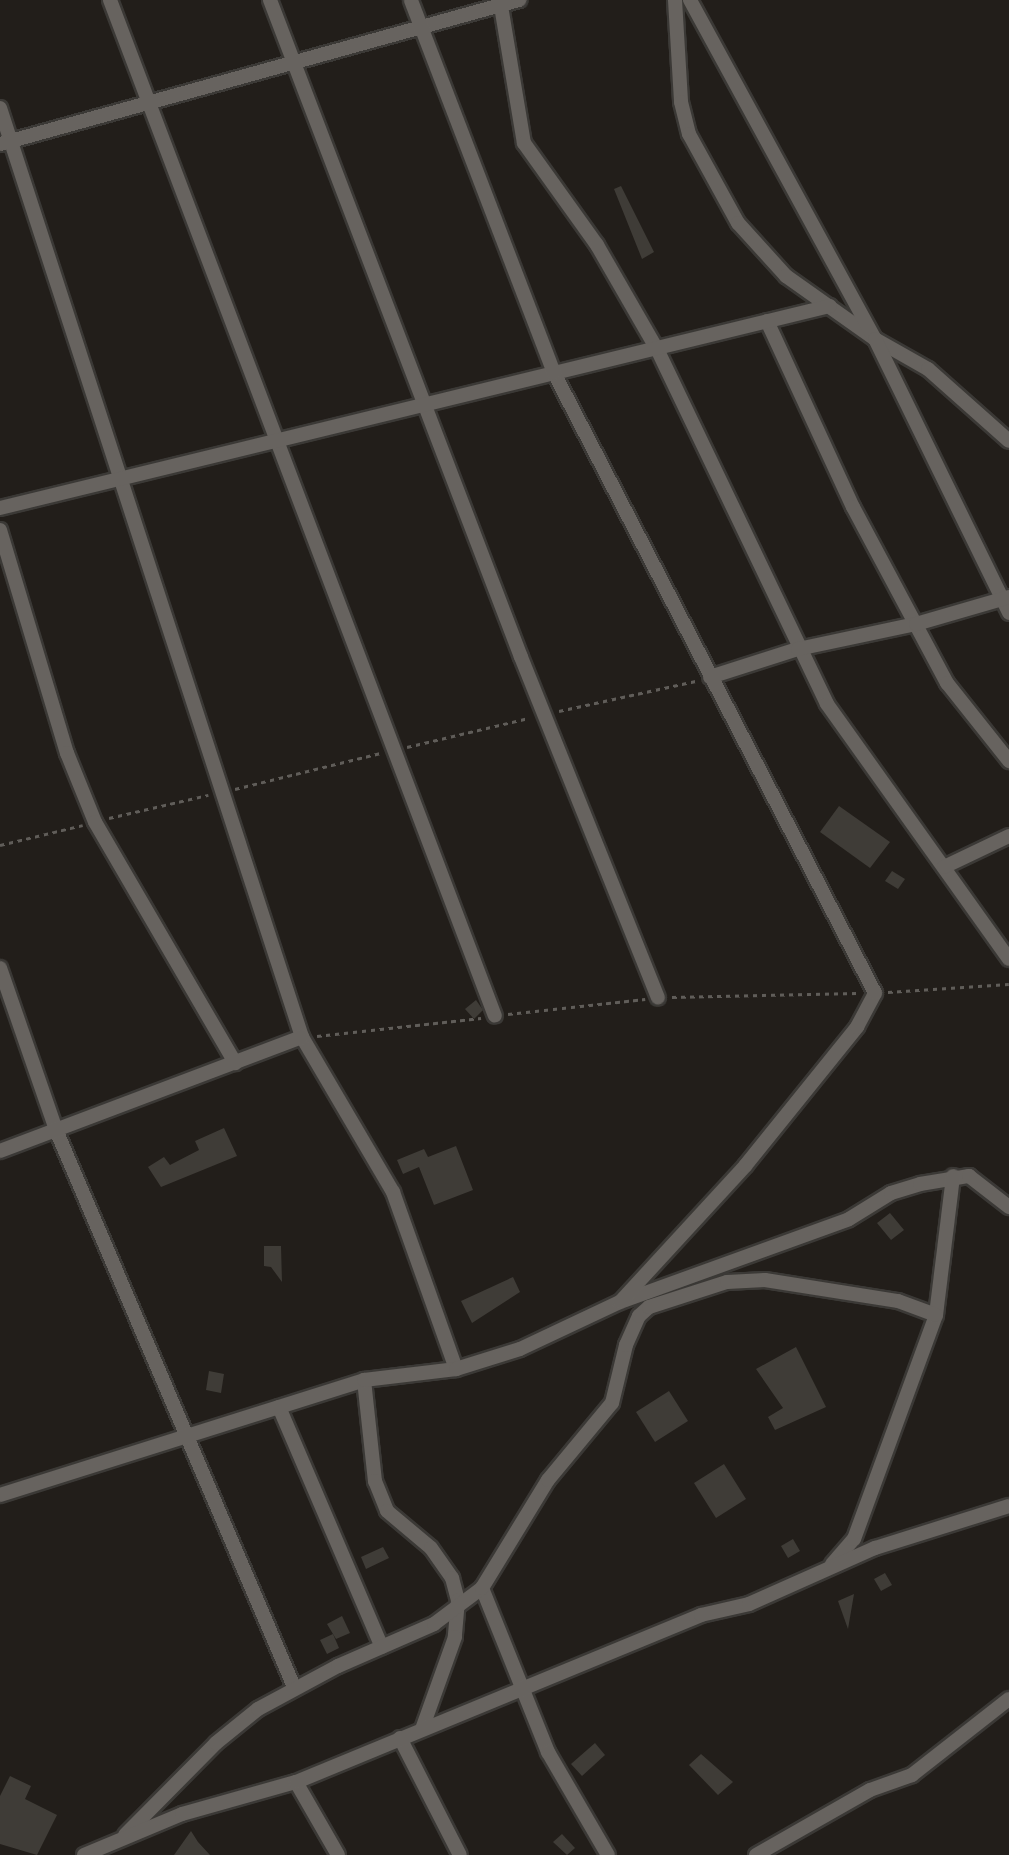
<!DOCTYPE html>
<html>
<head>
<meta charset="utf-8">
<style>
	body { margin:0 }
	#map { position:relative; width:1009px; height:1855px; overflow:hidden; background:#221e1a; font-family:"Nunito Sans",sans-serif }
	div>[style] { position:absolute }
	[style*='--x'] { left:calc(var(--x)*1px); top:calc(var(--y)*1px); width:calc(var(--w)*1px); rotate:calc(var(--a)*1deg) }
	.building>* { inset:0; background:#3f3c37 }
	.path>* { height:3px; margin-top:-1.5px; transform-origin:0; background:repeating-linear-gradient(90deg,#605d59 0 4.5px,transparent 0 9px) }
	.roads { filter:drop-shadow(2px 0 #3b3936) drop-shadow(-2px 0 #3b3936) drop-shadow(0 2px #3b3936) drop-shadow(0 -2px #3b3936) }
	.street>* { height:14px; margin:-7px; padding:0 7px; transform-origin:7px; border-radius:7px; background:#67635f }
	span { translate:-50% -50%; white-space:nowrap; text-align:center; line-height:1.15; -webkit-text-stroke:5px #221e1a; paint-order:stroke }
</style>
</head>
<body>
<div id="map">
	<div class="building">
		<i style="clip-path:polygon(621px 186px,654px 252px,642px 259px,614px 189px)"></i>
		<i style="clip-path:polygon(839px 806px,890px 842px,870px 868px,820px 832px)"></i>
		<i style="clip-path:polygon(892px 871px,905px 879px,898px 889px,885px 881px)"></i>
		<i style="clip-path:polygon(476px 1000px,483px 1010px,474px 1019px,465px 1009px)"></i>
		<i style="clip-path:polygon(224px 1128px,237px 1156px,161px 1187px,148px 1167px,164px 1157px,170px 1165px,199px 1150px,195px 1141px)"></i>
		<i style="clip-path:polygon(456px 1146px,473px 1190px,434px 1205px,419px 1167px,403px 1174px,397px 1160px,424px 1149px,428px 1157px)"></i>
		<i style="clip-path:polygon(890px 1213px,904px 1230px,891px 1240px,877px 1223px)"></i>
		<i style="clip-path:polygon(264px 1246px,281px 1246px,282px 1282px,271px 1267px,264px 1266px)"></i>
		<i style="clip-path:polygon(513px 1277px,520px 1292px,472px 1323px,461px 1301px)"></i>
		<i style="clip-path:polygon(796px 1347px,826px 1407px,775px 1430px,768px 1417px,783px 1408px,756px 1369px)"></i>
		<i style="clip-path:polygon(209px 1371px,224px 1374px,221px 1393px,206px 1390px)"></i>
		<i style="clip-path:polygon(669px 1391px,688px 1421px,655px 1442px,636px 1412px)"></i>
		<i style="clip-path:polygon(724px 1464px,746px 1499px,716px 1518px,694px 1483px)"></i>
		<i style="clip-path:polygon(793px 1539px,800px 1551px,788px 1558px,781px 1546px)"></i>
		<i style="clip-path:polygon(383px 1547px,389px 1558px,366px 1569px,361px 1557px)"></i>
		<i style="clip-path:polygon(885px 1573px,892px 1585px,881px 1591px,874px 1579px)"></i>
		<i style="clip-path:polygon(854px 1594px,848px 1629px,838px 1601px)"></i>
		<i style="clip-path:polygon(342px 1616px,350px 1633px,336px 1639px,327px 1624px)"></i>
		<i style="clip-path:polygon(333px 1634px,339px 1648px,327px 1654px,320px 1640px)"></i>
		<i style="clip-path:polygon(595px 1743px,605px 1755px,582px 1776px,571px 1764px)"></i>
		<i style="clip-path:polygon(701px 1754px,733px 1782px,718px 1795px,689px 1765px)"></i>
		<i style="clip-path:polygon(10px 1776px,31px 1786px,25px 1799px,57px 1815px,37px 1855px,0 1844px,0 1796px)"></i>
		<i style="clip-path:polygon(191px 1831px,198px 1842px,210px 1855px,174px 1855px)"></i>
		<i style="clip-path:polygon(562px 1834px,575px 1848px,567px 1855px,553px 1842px)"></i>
	</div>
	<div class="path">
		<i style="--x:559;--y:711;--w:140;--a:-12.4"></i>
		<i style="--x:407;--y:747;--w:125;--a:-13.4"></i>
		<i style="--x:235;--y:789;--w:149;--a:-13.9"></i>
		<i style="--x:109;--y:818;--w:102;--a:-13.1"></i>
		<i style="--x:0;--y:845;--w:85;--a:-13.5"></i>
		<i style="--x:888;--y:992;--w:121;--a:-3.8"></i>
		<i style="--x:672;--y:997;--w:186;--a:-1.2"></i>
		<i style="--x:508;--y:1014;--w:138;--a:-6.2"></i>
		<i style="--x:317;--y:1036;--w:165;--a:-6.3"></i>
	</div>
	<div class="roads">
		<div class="street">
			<i style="--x:110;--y:0;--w:1086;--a:69.25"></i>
			<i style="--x:270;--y:0;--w:703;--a:69.09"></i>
			<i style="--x:521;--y:657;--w:367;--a:68.1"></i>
			<i style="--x:500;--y:0;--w:145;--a:80.5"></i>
			<i style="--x:524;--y:143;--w:125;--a:54.4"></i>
			<i style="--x:597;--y:245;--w:122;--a:60.1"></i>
			<i style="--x:658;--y:351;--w:391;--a:64.4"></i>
			<i style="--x:827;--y:704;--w:313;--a:54.5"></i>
			<i style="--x:675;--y:0;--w:102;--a:86.6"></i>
			<i style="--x:681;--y:102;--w:33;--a:76"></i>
			<i style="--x:689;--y:134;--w:102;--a:61.2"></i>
			<i style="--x:738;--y:223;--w:72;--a:47.8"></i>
			<i style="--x:786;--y:276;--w:109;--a:35.3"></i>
			<i style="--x:875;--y:339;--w:61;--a:29.5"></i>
			<i style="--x:928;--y:369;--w:108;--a:41.6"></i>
			<i style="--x:690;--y:0;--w:386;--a:61.4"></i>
			<i style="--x:875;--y:339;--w:305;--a:63.9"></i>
			<i style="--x:0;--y:108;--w:977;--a:71.99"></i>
			<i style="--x:302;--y:1037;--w:180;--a:59.6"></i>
			<i style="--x:393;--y:1192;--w:188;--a:70.4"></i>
			<i style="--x:0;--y:144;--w:539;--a:-15.51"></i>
			<i style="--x:767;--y:321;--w:205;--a:65.2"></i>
			<i style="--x:853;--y:507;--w:200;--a:61.9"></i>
			<i style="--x:947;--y:683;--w:100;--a:51.5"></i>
			<i style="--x:0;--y:508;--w:854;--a:-13.68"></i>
			<i style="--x:0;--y:530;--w:233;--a:73.3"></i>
			<i style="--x:67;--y:753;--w:74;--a:67.9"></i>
			<i style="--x:95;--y:822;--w:279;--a:59.8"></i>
			<i style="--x:710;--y:677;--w:92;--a:-17.7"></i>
			<i style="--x:798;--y:649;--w:121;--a:-12"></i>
			<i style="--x:916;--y:624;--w:97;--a:-16.2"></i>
			<i style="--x:944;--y:867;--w:72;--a:-25.5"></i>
			<i style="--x:0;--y:968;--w:171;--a:70.9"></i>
			<i style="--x:56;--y:1130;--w:606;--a:66.86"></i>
			<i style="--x:0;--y:1151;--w:323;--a:-20.7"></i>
			<i style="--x:623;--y:1301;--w:240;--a:-19.9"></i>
			<i style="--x:849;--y:1219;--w:49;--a:-31.8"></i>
			<i style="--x:891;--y:1193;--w:30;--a:-17"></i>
			<i style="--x:920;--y:1184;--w:50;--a:-9.3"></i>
			<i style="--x:969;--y:1176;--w:51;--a:37.8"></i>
			<i style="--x:364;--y:1380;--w:102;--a:83.8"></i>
			<i style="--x:375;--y:1481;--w:32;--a:68"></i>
			<i style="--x:387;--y:1511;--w:57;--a:40.1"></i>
			<i style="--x:431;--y:1548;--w:37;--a:55"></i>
			<i style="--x:452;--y:1578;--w:23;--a:75"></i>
			<i style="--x:458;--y:1600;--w:37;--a:95"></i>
			<i style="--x:455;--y:1637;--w:98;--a:109.7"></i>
			<i style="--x:279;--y:1407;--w:261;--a:66.8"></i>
			<i style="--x:0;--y:1495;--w:382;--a:-17.5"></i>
			<i style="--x:364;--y:1380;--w:93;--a:-6.8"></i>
			<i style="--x:456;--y:1369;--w:67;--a:-17.4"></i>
			<i style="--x:520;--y:1349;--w:110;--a:-25.2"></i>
			<i style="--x:620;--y:1302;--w:185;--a:-47.4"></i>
			<i style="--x:745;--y:1166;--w:179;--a:-51.1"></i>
			<i style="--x:857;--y:1027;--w:38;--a:-62"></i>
			<i style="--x:875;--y:993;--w:698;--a:-117.37"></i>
			<i style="--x:554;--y:373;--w:399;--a:-111"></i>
			<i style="--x:832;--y:1564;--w:33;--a:-49"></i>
			<i style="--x:854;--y:1539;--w:239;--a:-69.9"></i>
			<i style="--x:936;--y:1315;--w:140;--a:-83"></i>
			<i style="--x:482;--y:1588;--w:177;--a:68.1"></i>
			<i style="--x:548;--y:1752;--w:119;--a:59.8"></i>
			<i style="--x:400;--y:1738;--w:131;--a:62.9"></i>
			<i style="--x:296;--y:1782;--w:84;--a:60.1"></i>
			<i style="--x:125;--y:1835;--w:129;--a:-45.3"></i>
			<i style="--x:216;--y:1743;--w:54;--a:-39"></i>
			<i style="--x:258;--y:1709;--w:91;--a:-28.3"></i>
			<i style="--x:338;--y:1666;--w:105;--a:-23.6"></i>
			<i style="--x:434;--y:1624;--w:60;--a:-36.9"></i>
			<i style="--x:482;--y:1588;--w:127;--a:-58.6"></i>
			<i style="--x:548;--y:1480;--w:100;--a:-50.3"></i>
			<i style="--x:612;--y:1403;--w:60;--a:-76.4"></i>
			<i style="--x:626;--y:1345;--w:32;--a:-66"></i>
			<i style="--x:639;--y:1316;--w:13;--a:-42"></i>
			<i style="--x:649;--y:1307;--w:82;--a:-17.8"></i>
			<i style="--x:727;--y:1282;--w:38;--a:-3"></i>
			<i style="--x:765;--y:1280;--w:135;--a:9"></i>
			<i style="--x:898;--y:1301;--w:40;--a:20.2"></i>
			<i style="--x:84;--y:1855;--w:106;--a:-22.7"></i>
			<i style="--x:182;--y:1814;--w:118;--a:-15.7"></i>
			<i style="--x:296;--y:1782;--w:438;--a:-22.4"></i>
			<i style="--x:701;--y:1615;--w:49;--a:-12.9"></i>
			<i style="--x:749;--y:1604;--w:138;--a:-24"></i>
			<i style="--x:875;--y:1548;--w:140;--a:-17.4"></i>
			<i style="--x:756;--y:1855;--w:131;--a:-29.7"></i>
			<i style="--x:870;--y:1790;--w:45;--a:-19.7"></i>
			<i style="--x:912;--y:1775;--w:123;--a:-38.1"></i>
		</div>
	</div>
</div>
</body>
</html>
